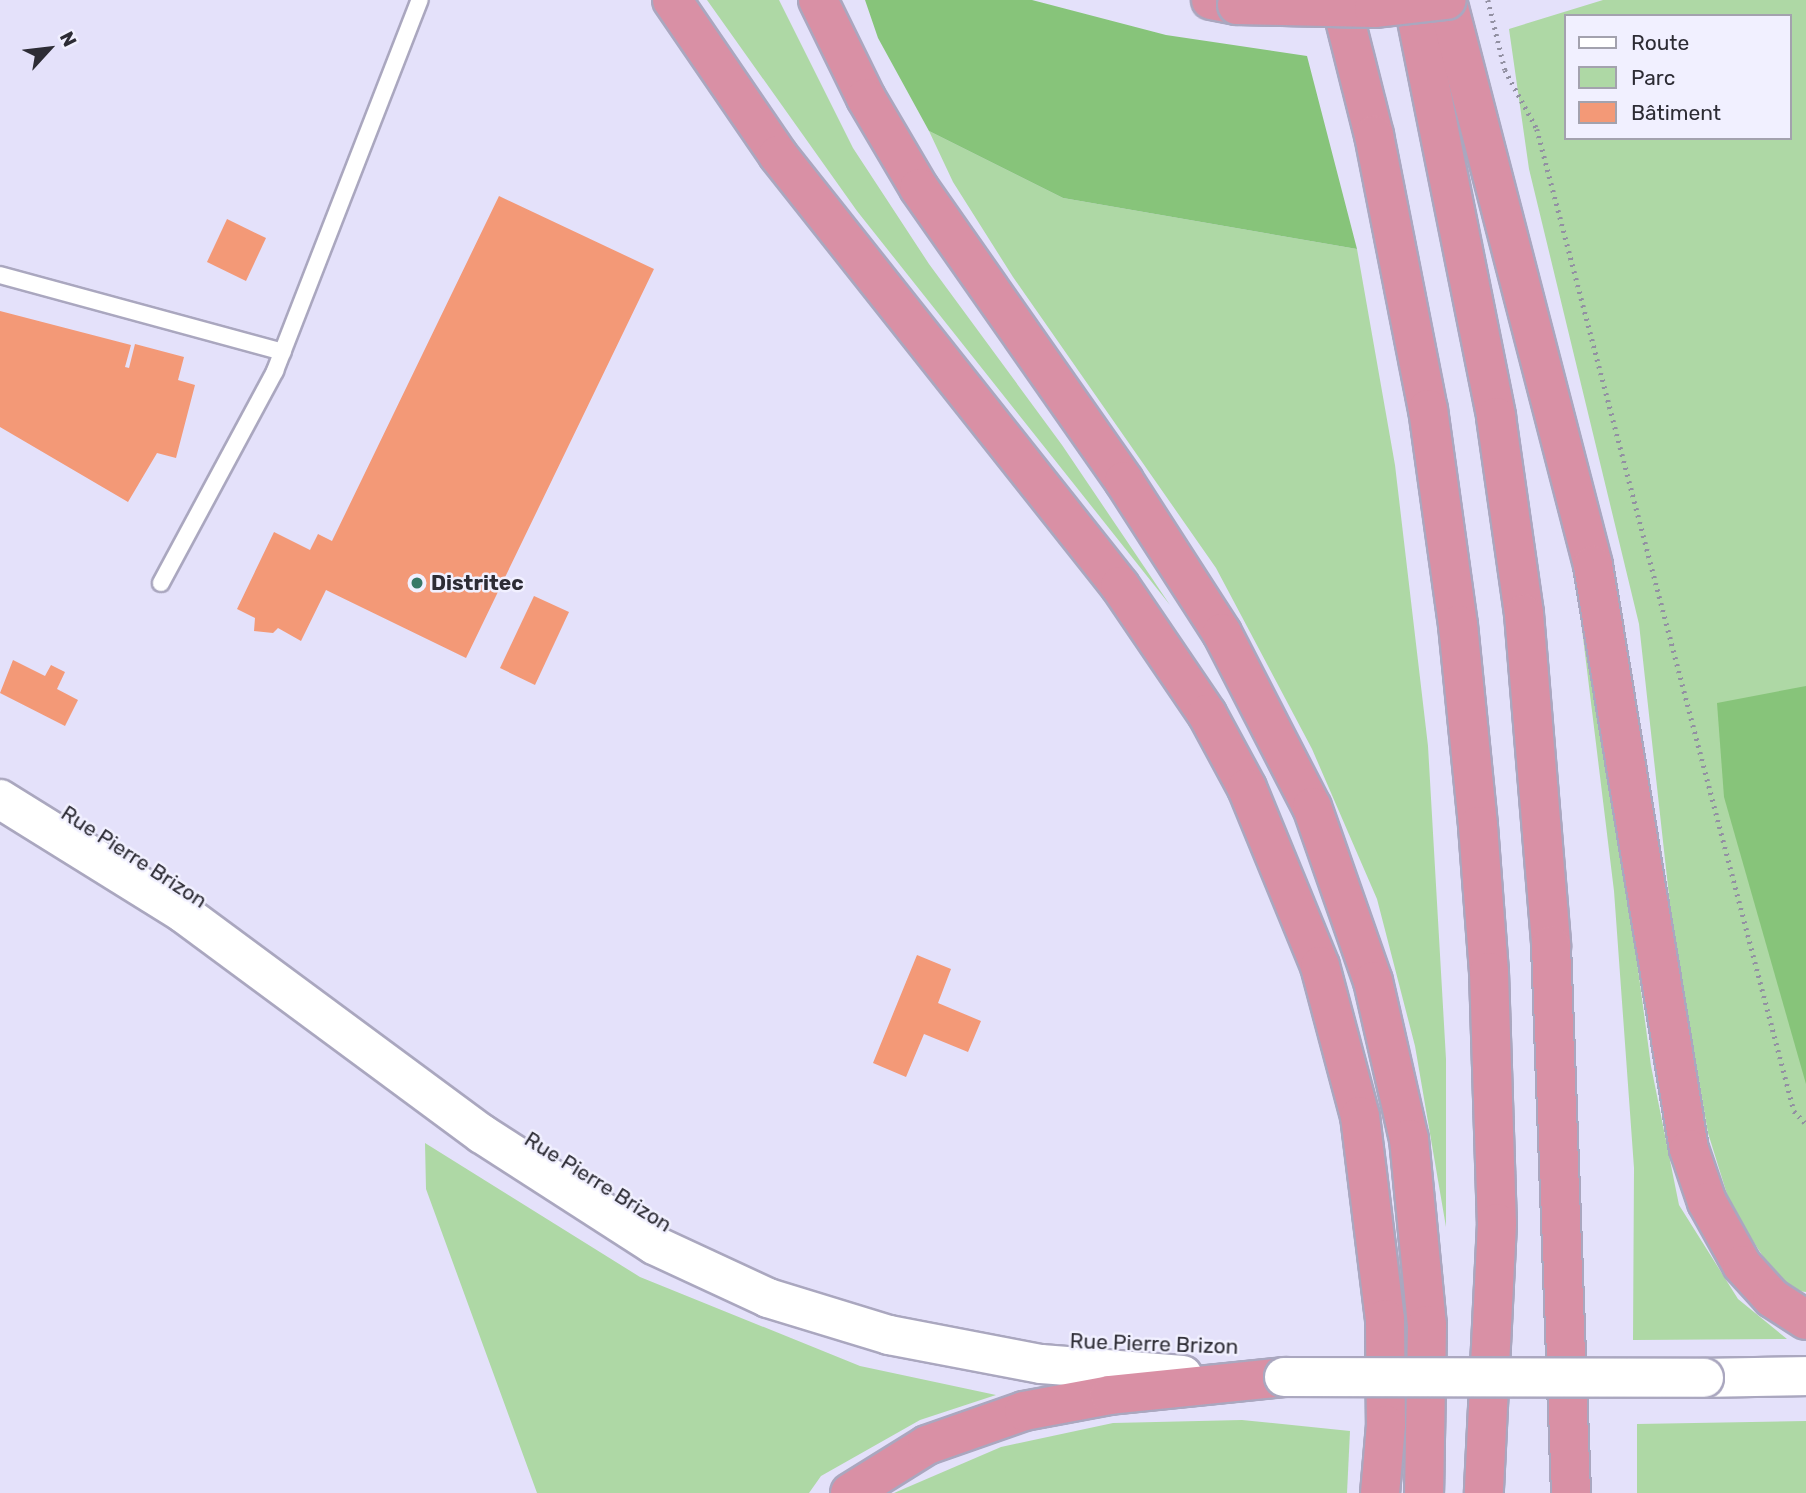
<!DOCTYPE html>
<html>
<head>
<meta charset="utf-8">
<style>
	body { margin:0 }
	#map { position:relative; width:1806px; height:1493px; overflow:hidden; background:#e4e1fa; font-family:Rubik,sans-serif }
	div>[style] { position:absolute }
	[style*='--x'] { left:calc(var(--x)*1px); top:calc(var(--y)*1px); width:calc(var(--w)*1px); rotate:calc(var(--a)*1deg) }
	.green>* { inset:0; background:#aed8a5 }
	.forest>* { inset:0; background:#87c47a }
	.building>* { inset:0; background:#f39977 }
	.path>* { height:4.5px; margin-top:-2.25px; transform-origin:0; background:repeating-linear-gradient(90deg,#9290a2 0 2px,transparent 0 7px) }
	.roads { filter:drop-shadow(2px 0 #aaa7bf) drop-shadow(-2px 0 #aaa7bf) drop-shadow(0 2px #aaa7bf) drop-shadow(0 -2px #aaa7bf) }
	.lane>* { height:16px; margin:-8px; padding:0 8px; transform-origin:8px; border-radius:8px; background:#fff }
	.secondary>* { height:38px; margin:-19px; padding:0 19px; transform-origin:19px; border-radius:19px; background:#fff }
	.highway>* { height:38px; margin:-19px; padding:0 19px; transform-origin:19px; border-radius:19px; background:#d990a5 }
	.bridges { filter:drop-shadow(2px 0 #aaa7bf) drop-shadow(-2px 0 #aaa7bf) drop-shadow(0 2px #aaa7bf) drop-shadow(0 -2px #aaa7bf) }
	.secondary-bridge>* { height:38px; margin:-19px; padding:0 19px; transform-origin:19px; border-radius:19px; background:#fff }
	.highway-bridge>* { height:38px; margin:-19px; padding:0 19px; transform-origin:19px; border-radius:19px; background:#d990a5 }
	.dots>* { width:19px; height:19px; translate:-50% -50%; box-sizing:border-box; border:4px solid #f1f0ff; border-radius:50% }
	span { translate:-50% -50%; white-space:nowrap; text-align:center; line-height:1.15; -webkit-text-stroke:5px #f1f0ff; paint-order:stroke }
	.poi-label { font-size:21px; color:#2d2c35; font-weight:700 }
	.left { translate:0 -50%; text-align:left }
	.street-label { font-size:21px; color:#2d2c35 }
	.legend { position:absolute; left:1564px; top:14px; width:228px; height:126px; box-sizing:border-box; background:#f1f0ff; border:2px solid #a3a2ae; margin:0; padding:9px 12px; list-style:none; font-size:21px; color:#2d2c35 }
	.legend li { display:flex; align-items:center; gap:14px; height:35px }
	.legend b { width:35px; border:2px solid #a3a2ae }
	.north { position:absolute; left:14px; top:14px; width:70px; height:70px; -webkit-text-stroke:5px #f1f0ff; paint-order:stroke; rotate:63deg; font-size:19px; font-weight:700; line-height:28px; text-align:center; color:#2d2c35 }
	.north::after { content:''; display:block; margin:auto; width:24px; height:32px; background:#2d2c35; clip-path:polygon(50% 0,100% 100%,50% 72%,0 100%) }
</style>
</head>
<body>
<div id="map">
	<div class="green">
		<i style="clip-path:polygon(707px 0,779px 0,853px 148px,929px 264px,1062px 445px,1170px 605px,857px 211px)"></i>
		<i style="clip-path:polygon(evenodd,1603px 0,1806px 0,1806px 1292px,1784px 1289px,1731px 1207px,1708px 1133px,1672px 923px,1639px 624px,1529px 169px,1509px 29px,1603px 0,1566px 16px,1790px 16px,1790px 138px,1566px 138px,1566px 16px)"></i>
		<i style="clip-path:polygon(929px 131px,1063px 198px,1357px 249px,1395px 465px,1428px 746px,1446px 1059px,1446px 1227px,1415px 1046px,1377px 899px,1312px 749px,1216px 568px,1013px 277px,953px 182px)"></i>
		<i style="clip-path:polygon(1571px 539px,1609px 752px,1651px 1066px,1679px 1205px,1738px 1299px,1787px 1339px,1633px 1340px,1634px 1168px,1614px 891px)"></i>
		<i style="clip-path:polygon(425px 1143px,640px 1277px,860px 1366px,996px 1395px,920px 1420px,821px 1476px,809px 1493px,537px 1493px,426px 1189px)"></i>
		<i style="clip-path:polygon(1242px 1420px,1350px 1431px,1347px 1493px,894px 1493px,1001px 1447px,1113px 1423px)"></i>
		<i style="clip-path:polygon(1806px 1421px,1806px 1493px,1637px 1493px,1637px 1424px)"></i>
	</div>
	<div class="forest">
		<i style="clip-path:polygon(865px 0,1032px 0,1166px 35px,1307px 56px,1357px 249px,1063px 198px,929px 131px,878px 38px)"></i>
		<i style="clip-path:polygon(1806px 686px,1806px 1084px,1724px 797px,1717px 703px)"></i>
	</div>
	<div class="building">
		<i style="clip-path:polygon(499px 196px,654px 269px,466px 658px,326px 590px,301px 641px,278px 628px,273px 633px,254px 631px,255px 618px,237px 609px,274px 532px,310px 550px,318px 534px,332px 541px)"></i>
		<i style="clip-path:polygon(227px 219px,266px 238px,246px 281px,207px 262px)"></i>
		<i style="clip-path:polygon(0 311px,131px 345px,125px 367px,129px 368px,135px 344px,184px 357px,178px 380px,195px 385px,176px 458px,157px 453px,128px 502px,0 427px)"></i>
		<i style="clip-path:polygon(534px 596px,569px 612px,535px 685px,500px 668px)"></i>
		<i style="clip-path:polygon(13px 660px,45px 676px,51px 665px,65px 672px,57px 689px,78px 700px,65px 726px,0 693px)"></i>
		<i style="clip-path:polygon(917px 955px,951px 969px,938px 1003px,981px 1021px,968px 1052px,924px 1034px,906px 1077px,873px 1063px)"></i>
	</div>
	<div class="path">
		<i style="--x:1488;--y:0;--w:72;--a:76.3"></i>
		<i style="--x:1505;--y:70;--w:67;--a:61.5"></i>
		<i style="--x:1537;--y:129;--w:1015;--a:75.33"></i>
		<i style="--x:1794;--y:1111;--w:18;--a:47"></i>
	</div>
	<div class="roads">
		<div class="lane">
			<i style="--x:0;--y:275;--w:293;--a:15.2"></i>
			<i style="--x:161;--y:583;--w:241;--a:-61.7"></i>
			<i style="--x:275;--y:371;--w:398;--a:-68.7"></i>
		</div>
		<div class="secondary">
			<i style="--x:0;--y:799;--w:216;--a:31.9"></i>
			<i style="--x:183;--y:913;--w:372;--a:36.5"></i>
			<i style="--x:482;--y:1134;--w:205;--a:32.8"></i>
			<i style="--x:654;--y:1245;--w:126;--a:24.9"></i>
			<i style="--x:768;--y:1298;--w:127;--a:17"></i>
			<i style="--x:889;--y:1335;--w:155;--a:10.8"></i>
			<i style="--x:1041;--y:1364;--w:142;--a:4.4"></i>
			<i style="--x:1704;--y:1378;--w:102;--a:-1.1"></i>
		</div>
		<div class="highway">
			<i style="--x:672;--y:0;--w:188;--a:55.6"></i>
			<i style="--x:778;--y:155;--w:550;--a:51.57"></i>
			<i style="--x:1120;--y:586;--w:155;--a:55.8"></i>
			<i style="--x:1207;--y:714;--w:84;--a:61.6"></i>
			<i style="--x:1247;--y:788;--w:192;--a:67.7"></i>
			<i style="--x:1320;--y:966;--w:155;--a:75.1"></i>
			<i style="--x:1360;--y:1116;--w:205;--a:83"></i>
			<i style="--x:1385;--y:1319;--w:106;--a:89.5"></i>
			<i style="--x:1386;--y:1425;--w:68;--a:95"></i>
			<i style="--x:818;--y:0;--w:109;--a:63.9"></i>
			<i style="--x:866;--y:98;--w:104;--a:59.5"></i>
			<i style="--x:919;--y:188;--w:358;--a:55"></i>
			<i style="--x:1124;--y:481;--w:181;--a:57.2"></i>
			<i style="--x:1222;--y:633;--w:196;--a:62.7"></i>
			<i style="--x:1312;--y:807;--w:184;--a:70.7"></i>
			<i style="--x:1373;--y:981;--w:162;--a:77.2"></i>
			<i style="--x:1409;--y:1139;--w:187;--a:84.5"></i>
			<i style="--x:1427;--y:1325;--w:168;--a:91"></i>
			<i style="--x:1211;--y:0;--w:26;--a:11"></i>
			<i style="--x:1340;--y:0;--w:139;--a:75.9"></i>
			<i style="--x:1374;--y:135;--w:279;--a:78.9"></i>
			<i style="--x:1428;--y:409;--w:218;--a:82.1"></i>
			<i style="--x:1458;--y:625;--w:202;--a:84.3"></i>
			<i style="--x:1478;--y:826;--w:146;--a:85.7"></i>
			<i style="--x:1489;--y:972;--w:251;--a:88.2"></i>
			<i style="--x:1497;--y:1223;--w:270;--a:92.8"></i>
			<i style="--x:1413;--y:0;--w:425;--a:78.7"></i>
			<i style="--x:1496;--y:417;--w:199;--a:81.9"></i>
			<i style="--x:1524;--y:614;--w:332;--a:85.3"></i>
			<i style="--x:1551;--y:945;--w:548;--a:87.91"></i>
			<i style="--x:1447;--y:0;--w:584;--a:75.51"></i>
			<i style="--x:1593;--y:565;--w:592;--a:80.67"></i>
			<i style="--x:1689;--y:1149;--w:56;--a:71.2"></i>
			<i style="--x:1707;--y:1202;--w:72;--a:60.9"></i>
			<i style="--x:1742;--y:1265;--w:45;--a:47.7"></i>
			<i style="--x:1772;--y:1298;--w:40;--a:32.9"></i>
			<i style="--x:850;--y:1493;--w:91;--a:-31.9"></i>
			<i style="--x:927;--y:1445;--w:103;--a:-19.3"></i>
			<i style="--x:1024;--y:1411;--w:87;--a:-10.5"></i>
			<i style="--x:1110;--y:1395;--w:175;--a:-5.9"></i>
		</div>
	</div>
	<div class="bridges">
		<div class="secondary-bridge">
			<i style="--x:1284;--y:1377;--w:420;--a:0.1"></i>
		</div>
		<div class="highway-bridge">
			<i style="--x:1237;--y:5;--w:137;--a:1.3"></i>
			<i style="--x:1374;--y:8;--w:73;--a:-6.3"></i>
		</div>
	</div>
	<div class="dots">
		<i style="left:417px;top:583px;background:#377867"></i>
	</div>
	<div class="poi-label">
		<span class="left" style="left:431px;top:583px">Distritec</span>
	</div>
	<div class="street-label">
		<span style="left:134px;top:857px;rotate:33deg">Rue Pierre Brizon</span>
		<span style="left:598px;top:1182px;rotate:32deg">Rue Pierre Brizon</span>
		<span style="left:1154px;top:1344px;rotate:2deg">Rue Pierre Brizon</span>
	</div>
	<ul class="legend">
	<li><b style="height:9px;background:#fff"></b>Route</li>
	<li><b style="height:19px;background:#aed8a5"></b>Parc</li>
	<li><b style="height:19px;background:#f39977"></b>Bâtiment</li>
	</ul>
	<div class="north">N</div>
</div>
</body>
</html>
